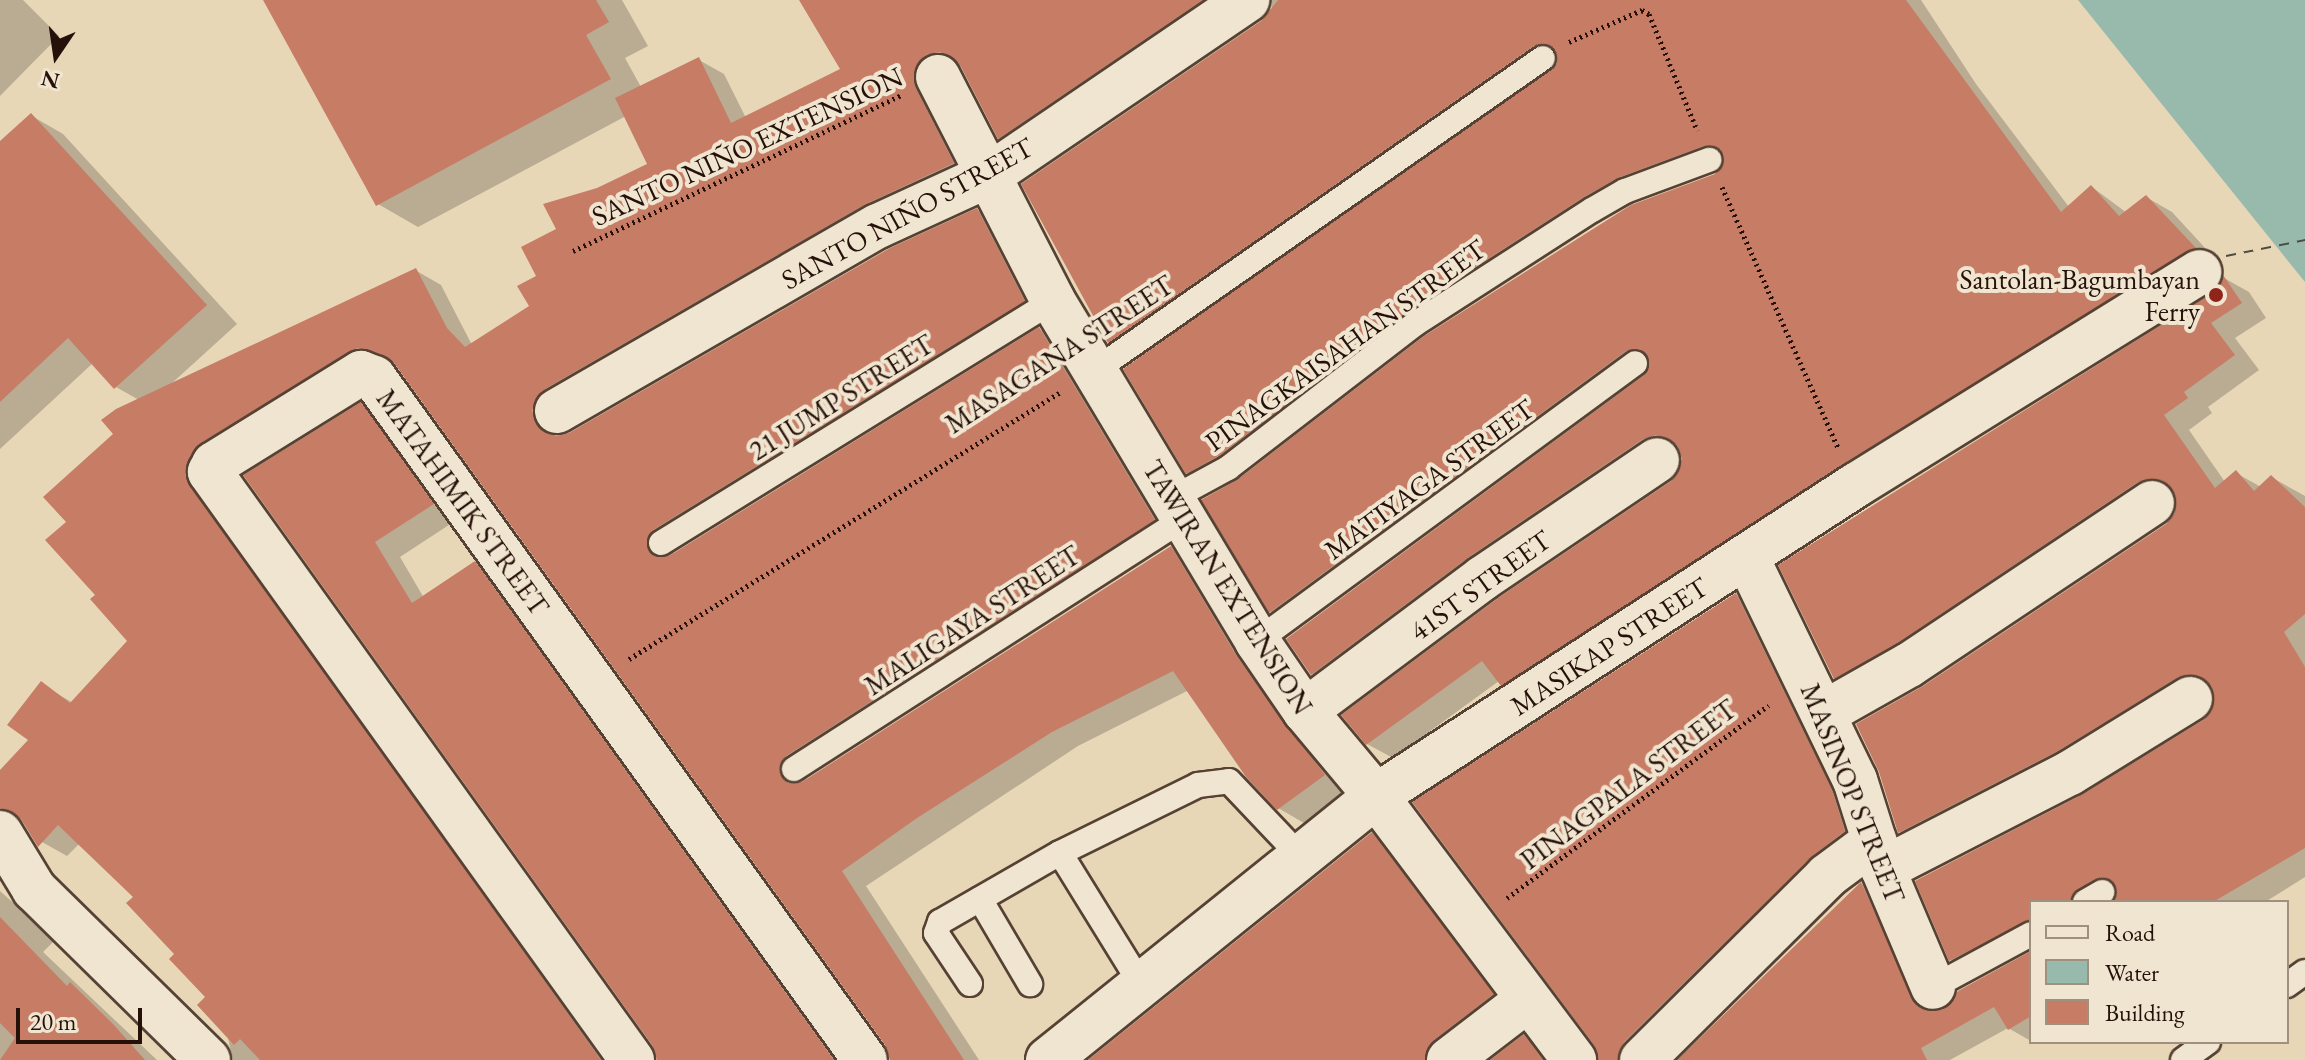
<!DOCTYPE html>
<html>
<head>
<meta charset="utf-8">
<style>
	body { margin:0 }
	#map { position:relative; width:2305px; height:1060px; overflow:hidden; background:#e8d7b7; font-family:"EB Garamond",serif }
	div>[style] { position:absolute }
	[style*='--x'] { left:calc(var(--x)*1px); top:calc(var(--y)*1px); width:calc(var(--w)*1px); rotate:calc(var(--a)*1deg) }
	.water>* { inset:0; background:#97baad }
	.shadow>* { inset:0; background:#0003 }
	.ferry>* { height:2px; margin-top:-1px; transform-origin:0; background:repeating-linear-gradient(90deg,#4d4c42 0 10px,transparent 0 18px) }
	.building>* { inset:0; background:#c77c65 }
	.path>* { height:5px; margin-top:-2.5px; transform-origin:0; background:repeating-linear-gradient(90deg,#251109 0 2px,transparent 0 6px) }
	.roads { filter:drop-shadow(2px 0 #564234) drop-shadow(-2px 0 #564234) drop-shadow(0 2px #564234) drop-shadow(0 -2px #564234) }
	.lane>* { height:24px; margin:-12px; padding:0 12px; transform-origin:12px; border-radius:12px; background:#f0e5d0 }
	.street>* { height:44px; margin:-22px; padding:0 22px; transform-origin:22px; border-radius:22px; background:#f0e5d0 }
	.dots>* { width:22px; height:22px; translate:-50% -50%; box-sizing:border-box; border:4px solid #f0e5d0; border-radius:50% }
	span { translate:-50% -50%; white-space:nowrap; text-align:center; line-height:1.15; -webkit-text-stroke:8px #f0e5d0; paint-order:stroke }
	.street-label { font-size:28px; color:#251109 }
	.poi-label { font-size:28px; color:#251109 }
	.right { translate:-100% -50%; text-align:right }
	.legend { position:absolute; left:2029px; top:900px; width:260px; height:144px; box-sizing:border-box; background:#f0e5d0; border:2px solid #9f9080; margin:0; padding:10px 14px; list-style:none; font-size:24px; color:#251109 }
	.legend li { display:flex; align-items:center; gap:16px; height:40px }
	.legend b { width:40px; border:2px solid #9f9080 }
	.north { position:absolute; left:16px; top:16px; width:80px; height:80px; -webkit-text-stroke:6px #f0e5d0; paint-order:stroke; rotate:193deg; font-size:22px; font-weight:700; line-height:32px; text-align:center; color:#251109 }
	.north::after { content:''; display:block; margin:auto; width:28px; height:36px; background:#251109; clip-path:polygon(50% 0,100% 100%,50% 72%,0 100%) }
	.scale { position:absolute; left:16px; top:1008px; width:126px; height:36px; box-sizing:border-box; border:4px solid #251109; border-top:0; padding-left:10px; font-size:24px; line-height:28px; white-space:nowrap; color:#251109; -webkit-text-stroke:6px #f0e5d0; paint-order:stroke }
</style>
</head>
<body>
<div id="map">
	<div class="water">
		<i style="clip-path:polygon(2078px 0,2305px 0,2305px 282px)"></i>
	</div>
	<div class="shadow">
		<i style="clip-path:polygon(0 0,23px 0,59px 36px,0 96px)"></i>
		<i style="clip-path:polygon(265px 0,622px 0,648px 46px,625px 58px,641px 87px,699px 60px,724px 74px,746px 118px,843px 70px,801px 0,1249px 0,1025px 152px,999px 138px,963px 66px,952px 69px,978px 178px,557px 427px,561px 435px,570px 435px,977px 210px,1002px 225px,1049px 316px,678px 544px,672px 556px,1039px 329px,1065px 344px,1179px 535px,811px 770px,805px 782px,1171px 548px,1196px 562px,1349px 790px,1304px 823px,1278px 808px,1189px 690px,1078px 746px,866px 886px,979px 1060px,891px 1060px,887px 1044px,396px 363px,375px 365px,217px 466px,614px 1060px,233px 1060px,227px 1034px,208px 997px,136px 897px,80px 843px,67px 856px,42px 842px,0 800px,0 773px,31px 740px,41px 684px,73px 703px,130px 641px,98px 595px,69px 522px,139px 400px,116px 387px,93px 363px,0 449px,0 144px,32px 116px,63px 134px,237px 324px,171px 384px,415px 270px,441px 285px,472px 345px,531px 307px,559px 230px,598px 190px,650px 165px,626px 116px,418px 227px,378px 204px)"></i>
		<i style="clip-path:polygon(1271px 0,1921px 0,1976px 84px,2069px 207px,2092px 187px,2127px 213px,2146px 197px,2172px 212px,2219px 263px,1869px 478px,1527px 699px,1499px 681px,1393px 758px,1367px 744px,1673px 482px,1684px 459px,1681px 449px,1338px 688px,1312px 674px,1646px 376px,1647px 368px,1296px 626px,1271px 612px,1204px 500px,1716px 175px,1729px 160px,1646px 191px,1610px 211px,1433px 325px,1213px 487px,1187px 472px,1553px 71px,1555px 63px,1134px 356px,1109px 342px,1272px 11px)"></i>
		<i style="clip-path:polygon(2224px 278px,2249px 292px,2266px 318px,2235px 338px,2259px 370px,2208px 407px,2212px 413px,2189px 430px,2225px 482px,2236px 473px,2261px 487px,2271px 477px,2305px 496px,2305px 877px,2265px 902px,2031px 902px,2031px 946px,1976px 974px,1951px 960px,2082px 797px,2205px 722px,2217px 699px,2214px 688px,2203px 691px,1925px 846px,1900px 832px,1924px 688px,2167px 525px,2179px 502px,2176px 492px,1860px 692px,1835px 677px,2214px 295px)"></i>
		<i style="clip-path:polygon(361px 405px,386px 420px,458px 519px,400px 557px,424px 598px,475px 564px,501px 578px,847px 1060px,656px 1060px,654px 1045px,246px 476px)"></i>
		<i style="clip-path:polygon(1736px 595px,1761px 609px,1869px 846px,1648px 1060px,1598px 1060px)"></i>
		<i style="clip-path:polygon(1372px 834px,1397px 849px,1518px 1009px,1456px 1060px,1091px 1060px)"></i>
		<i style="clip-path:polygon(1862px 884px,1886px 899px,1935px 1013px,2031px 953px,2031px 1041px,2008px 1028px,1950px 1060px,1681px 1060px)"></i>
		<i style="clip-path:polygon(0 891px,55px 940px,43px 952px,157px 1060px,0 1060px)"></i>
		<i style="clip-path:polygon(1524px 1037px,1549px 1051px,1556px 1060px,1493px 1060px)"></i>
	</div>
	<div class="ferry">
		<i style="--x:2226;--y:256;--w:81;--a:-11.4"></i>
	</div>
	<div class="building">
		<i style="clip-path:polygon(263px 0,596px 0,609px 22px,586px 35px,611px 79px,376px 206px)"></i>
		<i style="clip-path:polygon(799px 0,1203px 0,998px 139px,960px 65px,940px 52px,926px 55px,917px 64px,916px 88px,954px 163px,866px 204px,545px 389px,532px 410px,536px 424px,556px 436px,569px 433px,890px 248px,977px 208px,1025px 301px,653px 530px,648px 550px,655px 556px,669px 556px,1039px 327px,1155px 520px,786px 756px,781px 776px,788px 783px,802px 782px,1171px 546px,1236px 655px,1325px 775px,1277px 810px,1246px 777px,1173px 671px,1052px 732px,917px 818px,842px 871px,964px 1060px,890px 1060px,885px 1045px,394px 363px,358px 348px,201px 443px,185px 475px,601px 1060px,260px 1060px,240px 1039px,234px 1045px,197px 1005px,205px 997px,169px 959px,174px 954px,126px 903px,133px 897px,58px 825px,38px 847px,21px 819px,0 808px,0 770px,28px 740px,7px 725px,41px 681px,70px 703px,127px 641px,90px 599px,95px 595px,45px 540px,66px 522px,43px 497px,113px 434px,101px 420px,116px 409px,416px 268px,447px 328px,465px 347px,529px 306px,517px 286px,536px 276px,521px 247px,556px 229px,543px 204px,597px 188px,647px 164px,615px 98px,699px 57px,731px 123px,840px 69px)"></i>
		<i style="clip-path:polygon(1278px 0,1906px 0,2061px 212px,2091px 185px,2119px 216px,2146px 195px,2196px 248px,1843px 464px,1501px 686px,1482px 661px,1366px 745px,1341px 715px,1498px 598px,1671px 481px,1682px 459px,1677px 445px,1656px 435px,1643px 439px,1469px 557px,1311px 675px,1286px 639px,1644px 375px,1647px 355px,1640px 349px,1626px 351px,1269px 613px,1201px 500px,1237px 480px,1424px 336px,1631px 205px,1715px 174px,1723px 156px,1718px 148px,1704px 146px,1620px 177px,1584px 197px,1407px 311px,1220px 455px,1186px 474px,1123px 369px,1557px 64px,1550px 45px,1534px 46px,1108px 343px,1021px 184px,1261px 21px)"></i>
		<i style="clip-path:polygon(31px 113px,207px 305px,114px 389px,68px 338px,0 402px,0 141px)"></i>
		<i style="clip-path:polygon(2223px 275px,2242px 303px,2211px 323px,2235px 355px,2184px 392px,2188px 398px,2164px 415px,2215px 488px,2236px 470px,2254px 491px,2271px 475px,2305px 507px,2305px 614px,2284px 632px,2305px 667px,2305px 848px,2213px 902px,2113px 902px,2114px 884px,2095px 879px,2077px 890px,2070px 902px,2031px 902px,2031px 919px,1949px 961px,1915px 881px,2081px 795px,2203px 720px,2212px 710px,2212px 687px,2201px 677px,2177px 678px,2058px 751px,1898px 833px,1879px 772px,1856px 724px,1923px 686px,2166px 524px,2175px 513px,2173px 490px,2162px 480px,2138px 482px,1896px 644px,1834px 679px,1778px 565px,2212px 293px)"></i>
		<i style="clip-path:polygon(361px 402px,434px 504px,375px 542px,412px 603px,475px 561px,834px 1060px,657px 1060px,652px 1045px,243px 475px)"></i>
		<i style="clip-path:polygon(1736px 593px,1832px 789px,1845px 831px,1810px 858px,1624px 1042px,1618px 1060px,1598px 1060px,1594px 1045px,1412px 802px)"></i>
		<i style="clip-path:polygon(1372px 832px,1494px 994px,1434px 1040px,1425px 1060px,1088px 1060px)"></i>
		<i style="clip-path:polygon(1861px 882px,1917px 1006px,1943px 1010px,1958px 991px,2031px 951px,2031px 1016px,2008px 1030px,1994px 1007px,1921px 1048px,1927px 1060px,1677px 1060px)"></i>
		<i style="clip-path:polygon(0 917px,67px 986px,70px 982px,113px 1024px,145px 1060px,0 1060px,15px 1038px,0 1023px)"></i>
		<i style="clip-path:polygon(1524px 1034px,1543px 1060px,1490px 1060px)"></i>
	</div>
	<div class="path">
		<i style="--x:1569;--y:42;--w:80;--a:-23.7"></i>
		<i style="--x:1642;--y:10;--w:8;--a:30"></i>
		<i style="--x:1649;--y:14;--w:126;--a:67.5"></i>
		<i style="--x:1722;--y:187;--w:286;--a:66"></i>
		<i style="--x:573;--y:251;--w:363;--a:-25.4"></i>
		<i style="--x:629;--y:659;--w:506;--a:-31.74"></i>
		<i style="--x:1507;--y:898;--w:325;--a:-36.4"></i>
	</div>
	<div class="roads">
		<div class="lane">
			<i style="--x:1094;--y:371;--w:547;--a:-34.88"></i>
			<i style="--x:1171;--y:499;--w:65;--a:-28.5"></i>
			<i style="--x:1228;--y:468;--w:236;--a:-37.6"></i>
			<i style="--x:1415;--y:324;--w:211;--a:-32.8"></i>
			<i style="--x:1592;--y:210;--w:38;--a:-30"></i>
			<i style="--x:1625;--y:191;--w:90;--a:-20.3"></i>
			<i style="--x:661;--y:543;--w:461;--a:-31.7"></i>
			<i style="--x:1257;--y:641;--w:469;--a:-36.3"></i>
			<i style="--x:794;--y:769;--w:460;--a:-32.7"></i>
			<i style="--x:1060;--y:853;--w:154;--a:58.3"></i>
			<i style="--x:980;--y:899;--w:99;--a:59.5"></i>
			<i style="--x:2085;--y:902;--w:20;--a:-30"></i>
			<i style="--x:970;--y:984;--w:61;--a:-123.7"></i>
			<i style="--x:936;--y:933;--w:12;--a:-70"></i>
			<i style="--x:940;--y:922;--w:138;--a:-29.9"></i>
			<i style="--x:1060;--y:853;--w:154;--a:-26.2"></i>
			<i style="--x:1198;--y:785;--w:31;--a:-7"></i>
			<i style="--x:1229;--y:781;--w:102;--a:46.6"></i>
			<i style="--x:2287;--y:985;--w:22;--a:-36"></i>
			<i style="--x:1933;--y:987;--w:111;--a:-28.4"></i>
			<i style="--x:2183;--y:1060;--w:31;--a:-36"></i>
		</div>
		<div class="street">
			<i style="--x:938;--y:77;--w:252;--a:62.8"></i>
			<i style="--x:1053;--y:301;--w:397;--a:59"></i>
			<i style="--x:1257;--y:641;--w:85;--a:55.6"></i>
			<i style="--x:1305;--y:711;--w:111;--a:50.1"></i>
			<i style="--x:1376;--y:796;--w:330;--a:53.1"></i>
			<i style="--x:557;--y:411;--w:370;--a:-30"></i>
			<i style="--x:878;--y:226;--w:124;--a:-24.7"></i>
			<i style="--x:991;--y:174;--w:310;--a:-34.2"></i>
			<i style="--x:1747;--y:558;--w:247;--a:64.1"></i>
			<i style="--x:1855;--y:780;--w:93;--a:72.5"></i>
			<i style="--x:1883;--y:869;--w:128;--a:67"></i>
			<i style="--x:1305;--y:711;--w:222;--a:-36.8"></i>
			<i style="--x:1483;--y:578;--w:210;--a:-34.1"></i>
			<i style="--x:1824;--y:713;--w:98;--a:-29.5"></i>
			<i style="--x:1909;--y:665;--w:292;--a:-33.7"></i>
			<i style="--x:0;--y:833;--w:66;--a:58.7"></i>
			<i style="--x:34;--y:889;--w:244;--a:44.5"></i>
			<i style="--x:1883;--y:869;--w:210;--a:-27.2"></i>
			<i style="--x:2070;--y:773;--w:141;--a:-31.7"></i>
			<i style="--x:632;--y:1060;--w:724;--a:-125.67"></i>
			<i style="--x:210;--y:472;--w:9;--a:-63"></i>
			<i style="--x:214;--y:464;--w:173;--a:-31.8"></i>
			<i style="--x:361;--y:373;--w:14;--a:21"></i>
			<i style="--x:374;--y:378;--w:840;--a:54.25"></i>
			<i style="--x:1048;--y:1060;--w:421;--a:-38.8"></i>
			<i style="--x:1376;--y:796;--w:572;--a:-32.94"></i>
			<i style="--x:1856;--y:485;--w:404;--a:-31.8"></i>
			<i style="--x:1449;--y:1060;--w:97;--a:-37.5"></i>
			<i style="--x:1642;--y:1060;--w:261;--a:-44.8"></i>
			<i style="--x:1827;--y:876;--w:59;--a:-36.7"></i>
		</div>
	</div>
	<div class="dots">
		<i style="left:2216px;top:295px;background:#8f2418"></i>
	</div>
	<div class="street-label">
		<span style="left:747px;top:146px;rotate:-25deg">SANTO NIÑO EXTENSION</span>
		<span style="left:907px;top:213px;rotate:-29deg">SANTO NIÑO STREET</span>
		<span style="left:1345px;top:345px;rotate:-36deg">PINAGKAISAHAN STREET</span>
		<span style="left:1059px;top:354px;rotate:-33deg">MASAGANA STREET</span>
		<span style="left:841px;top:397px;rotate:-32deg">21 JUMP STREET</span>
		<span style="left:1429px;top:479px;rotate:-36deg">MATIYAGA STREET</span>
		<span style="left:463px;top:502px;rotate:54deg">MATAHIMIK STREET</span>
		<span style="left:1480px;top:585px;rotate:-36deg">41ST STREET</span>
		<span style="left:1228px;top:587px;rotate:58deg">TAWIRAN EXTENSION</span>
		<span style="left:972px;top:620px;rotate:-33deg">MALIGAYA STREET</span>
		<span style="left:1609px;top:646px;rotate:-33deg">MASIKAP STREET</span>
		<span style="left:1628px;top:784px;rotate:-37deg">PINAGPALA STREET</span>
		<span style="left:1853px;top:793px;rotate:68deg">MASINOP STREET</span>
	</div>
	<div class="poi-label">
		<span class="right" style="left:2200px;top:295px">Santolan-Bagumbayan<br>Ferry</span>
	</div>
	<ul class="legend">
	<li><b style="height:10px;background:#f0e5d0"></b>Road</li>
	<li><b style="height:22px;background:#97baad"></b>Water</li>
	<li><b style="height:22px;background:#c77c65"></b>Building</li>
	</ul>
	<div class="north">N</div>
	<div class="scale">20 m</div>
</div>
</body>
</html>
